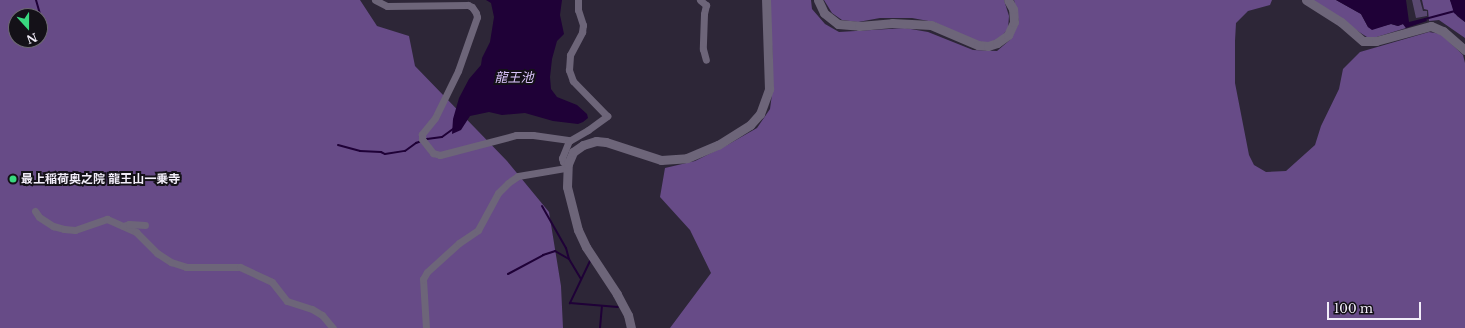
<!DOCTYPE html>
<html>
<head>
<meta charset="utf-8">
<style>
	body { margin:0 }
	#map { position:relative; width:1465px; height:328px; overflow:hidden; background:#2d2637; font-family:"Libre Baskerville","Noto Sans JP",serif }
	div>[style] { position:absolute }
	[style*='--x'] { left:calc(var(--x)*1px); top:calc(var(--y)*1px); width:calc(var(--w)*1px); rotate:calc(var(--a)*1deg) }
	.green>* { inset:0; background:#5a4971 }
	.forest>* { inset:0; background:#674b87 }
	.water>* { inset:0; background:#1f0137 }
	.stream>* { height:2px; margin:-1px; padding:0 1px; transform-origin:1px; border-radius:1px; background:#1f0137 }
	.minor>* { height:7px; margin:-3.5px; padding:0 3.5px; transform-origin:3.5px; border-radius:3.5px; background:#6d6579 }
	.tertiary>* { height:9px; margin:-4.5px; padding:0 4.5px; transform-origin:4.5px; border-radius:4.5px; background:#6d6579 }
	.dots>* { width:11px; height:11px; translate:-50% -50%; box-sizing:border-box; border:2px solid #141118; border-radius:50% }
	span { translate:-50% -50%; white-space:nowrap; text-align:center; line-height:1.15; -webkit-text-stroke:4px #141118; paint-order:stroke }
	.poi-label { font-size:12px; color:#f2edf9; font-weight:700 }
	.left { translate:0 -50%; text-align:left }
	.water-label { font-size:13px; color:#dbc5fb; font-style:italic }
	.north { position:absolute; left:8px; top:8px; width:40px; height:40px; box-sizing:border-box; background:#141118; border:1px solid #6d6972; border-radius:50%; rotate:159deg; font-size:11px; font-weight:700; line-height:16px; text-align:center; color:#f2edf9 }
	.north::after { content:''; display:block; margin:auto; width:14px; height:18px; background:#39d87f; clip-path:polygon(50% 0,100% 100%,50% 72%,0 100%) }
	.scale { position:absolute; left:1327px; top:302px; width:94px; height:18px; box-sizing:border-box; border:2px solid #f2edf9; border-top:0; padding-left:5px; font-size:12px; line-height:14px; white-space:nowrap; color:#f2edf9; -webkit-text-stroke:3px #141118; paint-order:stroke }
</style>
</head>
<body>
<div id="map">
	<div class="green">
		<i style="clip-path:polygon(1412px 0,1420px 0,1423px 11px,1427px 11px,1427px 16px,1416px 18px)"></i>
	</div>
	<div class="forest">
		<i style="clip-path:polygon(evenodd,0 0,360px 0,377px 26px,409px 36px,415px 66px,507px 161px,549px 212px,561px 286px,563px 328px,0 328px,0 0,16px 16px,40px 16px,40px 40px,16px 40px,16px 16px)"></i>
		<i style="clip-path:polygon(769px 0,811px 0,812px 9px,825px 24px,839px 32px,905px 28px,928px 32px,973px 50px,997px 51px,1011px 39px,1019px 22px,1014px 0,1272px 0,1270px 5px,1248px 11px,1236px 23px,1235px 41px,1235px 83px,1249px 155px,1254px 165px,1266px 172px,1286px 171px,1315px 145px,1321px 126px,1339px 89px,1343px 69px,1360px 52px,1429px 32px,1441px 34px,1463px 55px,1465px 63px,1465px 328px,670px 328px,711px 273px,690px 230px,660px 197px,665px 168px,695px 161px,729px 144px,757px 128px,770px 109px,773px 87px,772px 44px)"></i>
		<i style="clip-path:polygon(824px 0,1004px 0,1009px 16px,1008px 29px,1000px 38px,990px 43px,975px 41px,934px 22px,912px 18px,880px 18px,858px 22px,842px 20px,832px 13px)"></i>
		<i style="clip-path:polygon(1310px 0,1336px 0,1361px 14px,1368px 27px,1372px 29px,1391px 24px,1398px 26px,1403px 24px,1406px 28px,1370px 39px)"></i>
		<i style="clip-path:polygon(1422px 0,1450px 0,1457px 16px,1465px 22px,1465px 38px,1439px 20px,1429px 21px,1428px 10px,1424px 9px)"></i>
	</div>
	<div class="water">
		<i style="clip-path:polygon(486px 0,562px 0,560px 15px,564px 34px,557px 41px,552px 59px,550px 77px,551px 89px,557px 97px,577px 105px,587px 114px,588px 118px,583px 122px,578px 124px,553px 121px,525px 113px,502px 115px,489px 112px,470px 116px,461px 130px,452px 134px,453px 119px,459px 98px,469px 79px,481px 65px,482px 58px,490px 42px,494px 17px,491px 3px)"></i>
		<i style="clip-path:polygon(1336px 0,1406px 0,1409px 22px,1425px 18px,1427px 21px,1406px 28px,1403px 24px,1398px 26px,1391px 24px,1372px 30px,1368px 27px,1361px 14px)"></i>
		<i style="clip-path:polygon(1450px 0,1465px 0,1465px 22px,1454px 13px)"></i>
	</div>
	<div class="stream">
		<i style="--x:36;--y:0;--w:32;--a:74"></i>
		<i style="--x:45;--y:31;--w:5;--a:158"></i>
		<i style="--x:1425;--y:19;--w:31;--a:-15"></i>
		<i style="--x:338;--y:145;--w:23;--a:15"></i>
		<i style="--x:360;--y:151;--w:21;--a:3"></i>
		<i style="--x:381;--y:152;--w:4;--a:27"></i>
		<i style="--x:385;--y:154;--w:20;--a:-9"></i>
		<i style="--x:405;--y:151;--w:14;--a:-36"></i>
		<i style="--x:416;--y:143;--w:12;--a:-20"></i>
		<i style="--x:427;--y:139;--w:15;--a:-8"></i>
		<i style="--x:442;--y:137;--w:14;--a:-36"></i>
		<i style="--x:542;--y:206;--w:48;--a:60.3"></i>
		<i style="--x:566;--y:248;--w:11;--a:75"></i>
		<i style="--x:590;--y:261;--w:47;--a:115.5"></i>
		<i style="--x:570;--y:303;--w:48;--a:4.8"></i>
		<i style="--x:508;--y:274;--w:40;--a:-28"></i>
		<i style="--x:543;--y:255;--w:13;--a:-18"></i>
		<i style="--x:555;--y:251;--w:16;--a:30"></i>
		<i style="--x:569;--y:259;--w:23;--a:59"></i>
		<i style="--x:600;--y:328;--w:21;--a:-85"></i>
	</div>
	<div class="minor">
		<i style="--x:375;--y:0;--w:13;--a:27"></i>
		<i style="--x:387;--y:6;--w:81;--a:-0.7"></i>
		<i style="--x:468;--y:5;--w:4;--a:27"></i>
		<i style="--x:472;--y:7;--w:7;--a:56"></i>
		<i style="--x:476;--y:13;--w:4;--a:76"></i>
		<i style="--x:477;--y:17;--w:57;--a:109.4"></i>
		<i style="--x:458;--y:71;--w:52;--a:116.1"></i>
		<i style="--x:435;--y:118;--w:21;--a:129"></i>
		<i style="--x:422;--y:134;--w:5;--a:90"></i>
		<i style="--x:422;--y:139;--w:18;--a:52"></i>
		<i style="--x:433;--y:153;--w:7;--a:16"></i>
		<i style="--x:440;--y:155;--w:79;--a:-14.7"></i>
		<i style="--x:516;--y:135;--w:17;--a:0"></i>
		<i style="--x:533;--y:135;--w:37;--a:8"></i>
		<i style="--x:700;--y:0;--w:8;--a:40"></i>
		<i style="--x:706;--y:5;--w:9;--a:103"></i>
		<i style="--x:704;--y:14;--w:35;--a:92"></i>
		<i style="--x:703;--y:49;--w:11;--a:75"></i>
		<i style="--x:568;--y:164;--w:5;--a:-158"></i>
		<i style="--x:563;--y:162;--w:4;--a:-104"></i>
		<i style="--x:562;--y:158;--w:18;--a:-68"></i>
		<i style="--x:569;--y:141;--w:22;--a:-30"></i>
		<i style="--x:588;--y:130;--w:24;--a:-36"></i>
		<i style="--x:607;--y:116;--w:49;--a:-134.2"></i>
		<i style="--x:573;--y:81;--w:12;--a:-110"></i>
		<i style="--x:569;--y:70;--w:15;--a:-86"></i>
		<i style="--x:570;--y:55;--w:26;--a:-62"></i>
		<i style="--x:582;--y:32;--w:7;--a:-82"></i>
		<i style="--x:583;--y:25;--w:16;--a:-108"></i>
		<i style="--x:578;--y:10;--w:10;--a:-90"></i>
		<i style="--x:35;--y:211;--w:7;--a:56"></i>
		<i style="--x:39;--y:217;--w:17;--a:33"></i>
		<i style="--x:53;--y:226;--w:11;--a:15"></i>
		<i style="--x:64;--y:229;--w:11;--a:5"></i>
		<i style="--x:75;--y:230;--w:34;--a:-19"></i>
		<i style="--x:107;--y:219;--w:32;--a:24"></i>
		<i style="--x:136;--y:232;--w:30;--a:45"></i>
		<i style="--x:157;--y:253;--w:17;--a:33"></i>
		<i style="--x:171;--y:262;--w:16;--a:18"></i>
		<i style="--x:186;--y:267;--w:54;--a:0"></i>
		<i style="--x:240;--y:267;--w:35;--a:25"></i>
		<i style="--x:272;--y:282;--w:24;--a:52"></i>
		<i style="--x:287;--y:301;--w:26;--a:18"></i>
		<i style="--x:312;--y:309;--w:12;--a:31"></i>
		<i style="--x:322;--y:315;--w:17;--a:50"></i>
		<i style="--x:123;--y:226;--w:6;--a:-18"></i>
		<i style="--x:129;--y:224;--w:16;--a:4"></i>
		<i style="--x:426;--y:328;--w:49;--a:-93.5"></i>
		<i style="--x:423;--y:279;--w:8;--a:-60"></i>
		<i style="--x:427;--y:272;--w:43;--a:-42.2"></i>
		<i style="--x:459;--y:243;--w:23;--a:-34"></i>
		<i style="--x:478;--y:230;--w:42;--a:-61.6"></i>
		<i style="--x:498;--y:193;--w:14;--a:-45"></i>
		<i style="--x:508;--y:183;--w:12;--a:-35"></i>
		<i style="--x:518;--y:176;--w:49;--a:-9.5"></i>
	</div>
	<div class="tertiary">
		<i style="--x:818;--y:0;--w:14;--a:65"></i>
		<i style="--x:824;--y:13;--w:18;--a:38"></i>
		<i style="--x:838;--y:24;--w:21;--a:5"></i>
		<i style="--x:859;--y:26;--w:33;--a:-5"></i>
		<i style="--x:892;--y:23;--w:39;--a:3"></i>
		<i style="--x:931;--y:25;--w:51;--a:23.1"></i>
		<i style="--x:978;--y:45;--w:10;--a:6"></i>
		<i style="--x:988;--y:46;--w:9;--a:-18"></i>
		<i style="--x:997;--y:43;--w:14;--a:-36"></i>
		<i style="--x:1008;--y:35;--w:14;--a:-65"></i>
		<i style="--x:1014;--y:22;--w:13;--a:-94"></i>
		<i style="--x:1013;--y:9;--w:10;--a:-119"></i>
		<i style="--x:1306;--y:0;--w:41;--a:32.2"></i>
		<i style="--x:1341;--y:22;--w:29;--a:41"></i>
		<i style="--x:1363;--y:41;--w:13;--a:0"></i>
		<i style="--x:1376;--y:41;--w:57;--a:-15.3"></i>
		<i style="--x:1431;--y:26;--w:13;--a:23"></i>
		<i style="--x:1443;--y:31;--w:29;--a:41"></i>
		<i style="--x:631;--y:328;--w:13;--a:-103"></i>
		<i style="--x:628;--y:315;--w:24;--a:-118"></i>
		<i style="--x:617;--y:294;--w:56;--a:-123.4"></i>
		<i style="--x:586;--y:247;--w:19;--a:-115"></i>
		<i style="--x:578;--y:230;--w:44;--a:-104.3"></i>
		<i style="--x:567;--y:187;--w:23;--a:-88"></i>
		<i style="--x:568;--y:164;--w:13;--a:-67"></i>
		<i style="--x:573;--y:152;--w:12;--a:-35"></i>
		<i style="--x:583;--y:145;--w:14;--a:-17"></i>
		<i style="--x:596;--y:141;--w:10;--a:6"></i>
		<i style="--x:606;--y:142;--w:58;--a:18.1"></i>
		<i style="--x:661;--y:160;--w:26;--a:-4"></i>
		<i style="--x:687;--y:158;--w:34;--a:-23"></i>
		<i style="--x:718;--y:145;--w:38;--a:-32"></i>
		<i style="--x:750;--y:125;--w:15;--a:-48"></i>
		<i style="--x:760;--y:114;--w:27;--a:-70"></i>
		<i style="--x:769;--y:89;--w:89;--a:-91.9"></i>
	</div>
	<div class="dots">
		<i style="left:13px;top:179px;background:#39d87f"></i>
	</div>
	<div class="poi-label">
		<span class="left" style="left:21px;top:179px">最上稲荷奥之院 龍王山一乗寺</span>
	</div>
	<div class="water-label">
		<span style="left:514px;top:78px">龍王池</span>
	</div>
	<div class="north">N</div>
	<div class="scale">100 m</div>
</div>
</body>
</html>
